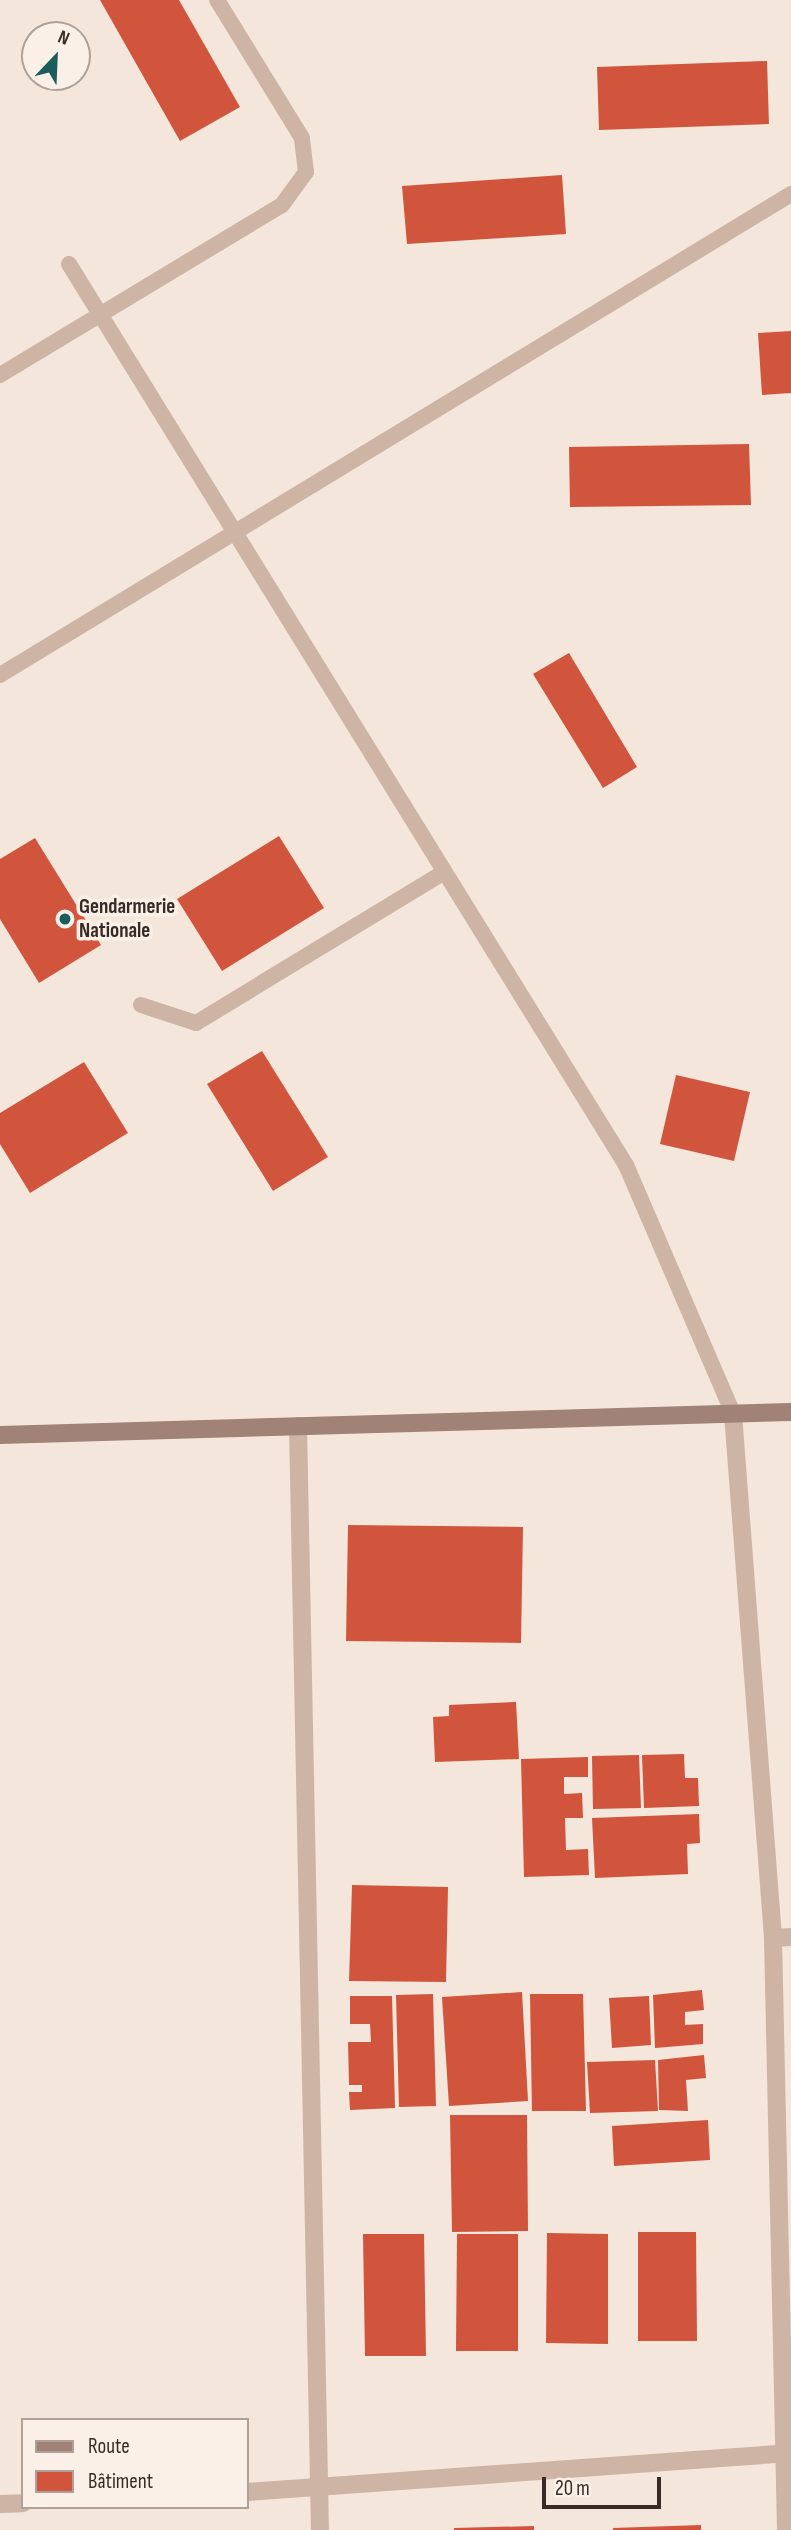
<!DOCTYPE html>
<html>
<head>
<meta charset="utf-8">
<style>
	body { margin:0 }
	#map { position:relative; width:791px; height:2530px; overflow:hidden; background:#f4e6da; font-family:"Sofia Sans Condensed",sans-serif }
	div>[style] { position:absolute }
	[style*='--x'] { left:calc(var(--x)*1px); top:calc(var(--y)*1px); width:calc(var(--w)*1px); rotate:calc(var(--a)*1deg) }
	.building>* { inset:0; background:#d0553c }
	.lane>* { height:16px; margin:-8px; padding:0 8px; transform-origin:8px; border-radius:8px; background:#cdb4a5 }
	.street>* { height:18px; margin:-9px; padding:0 9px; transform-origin:9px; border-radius:9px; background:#cdb4a5 }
	.secondary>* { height:18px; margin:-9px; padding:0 9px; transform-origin:9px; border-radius:9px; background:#a18276 }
	.dots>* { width:19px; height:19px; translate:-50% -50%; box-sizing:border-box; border:4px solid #fbf0e7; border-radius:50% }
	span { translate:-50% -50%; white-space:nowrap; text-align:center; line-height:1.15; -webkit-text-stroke:7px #fbf0e7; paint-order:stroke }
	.poi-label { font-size:21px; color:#382b27; font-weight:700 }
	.left { translate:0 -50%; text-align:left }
	.legend { position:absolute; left:21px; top:2418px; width:228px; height:91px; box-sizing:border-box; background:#fbf0e7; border:2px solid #ada19a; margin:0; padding:9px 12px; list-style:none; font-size:21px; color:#382b27 }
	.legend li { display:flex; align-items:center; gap:14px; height:35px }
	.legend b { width:35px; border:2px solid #ada19a }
	.north { position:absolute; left:21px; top:21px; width:70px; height:70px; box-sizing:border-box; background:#fbf0e7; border:2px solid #ada19a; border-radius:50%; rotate:23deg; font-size:19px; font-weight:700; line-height:28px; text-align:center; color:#382b27 }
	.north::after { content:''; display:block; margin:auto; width:24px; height:32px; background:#195d5c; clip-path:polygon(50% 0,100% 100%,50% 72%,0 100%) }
	.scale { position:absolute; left:542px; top:2477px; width:119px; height:32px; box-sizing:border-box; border:4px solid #382b27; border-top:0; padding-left:9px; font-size:21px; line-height:24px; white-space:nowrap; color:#382b27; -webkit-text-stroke:5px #fbf0e7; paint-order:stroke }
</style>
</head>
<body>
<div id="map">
	<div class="building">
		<i style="clip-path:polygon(100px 0,179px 0,240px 107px,180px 141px)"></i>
		<i style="clip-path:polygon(767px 61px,769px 124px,599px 130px,597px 67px)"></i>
		<i style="clip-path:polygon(562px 175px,566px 234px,407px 244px,402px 186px)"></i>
		<i style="clip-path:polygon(791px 331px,791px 393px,762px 395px,758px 333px)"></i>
		<i style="clip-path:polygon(749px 444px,751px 505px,570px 507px,569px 447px)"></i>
		<i style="clip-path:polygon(569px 653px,637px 767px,603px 788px,533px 674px)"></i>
		<i style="clip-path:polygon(279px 836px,324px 908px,222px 971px,177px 899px)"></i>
		<i style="clip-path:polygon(35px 838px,101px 945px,39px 983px,0 919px,0 859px)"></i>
		<i style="clip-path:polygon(262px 1051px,328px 1157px,273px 1191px,207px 1084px)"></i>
		<i style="clip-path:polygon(84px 1062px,128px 1133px,30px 1193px,0 1144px,0 1113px)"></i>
		<i style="clip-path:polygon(676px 1075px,750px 1092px,734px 1161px,660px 1144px)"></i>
		<i style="clip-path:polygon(348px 1525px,523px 1527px,521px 1643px,346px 1641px)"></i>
		<i style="clip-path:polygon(516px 1702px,519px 1759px,435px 1762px,433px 1717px,449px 1716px,449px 1705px)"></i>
		<i style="clip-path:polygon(684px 1754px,685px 1778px,698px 1778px,699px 1806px,644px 1808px,642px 1755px)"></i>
		<i style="clip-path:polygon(639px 1755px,641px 1808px,593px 1809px,592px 1756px)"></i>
		<i style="clip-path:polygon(588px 1757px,588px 1777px,564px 1777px,564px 1794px,582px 1793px,583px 1818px,565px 1818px,566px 1850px,588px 1849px,589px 1875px,524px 1877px,521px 1759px)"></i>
		<i style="clip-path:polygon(699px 1814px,700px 1843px,687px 1844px,688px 1874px,595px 1878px,592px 1818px)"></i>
		<i style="clip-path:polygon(352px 1885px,448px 1887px,446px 1982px,349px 1981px)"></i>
		<i style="clip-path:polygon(702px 1990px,704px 2010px,685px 2012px,685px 2025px,703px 2024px,703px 2044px,655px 2048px,653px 1995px)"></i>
		<i style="clip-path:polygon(522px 1992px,528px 2101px,449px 2106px,442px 1997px)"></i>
		<i style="clip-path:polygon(433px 1994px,436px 2106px,399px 2107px,396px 1995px)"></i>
		<i style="clip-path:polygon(530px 1994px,583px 1994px,586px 2111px,532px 2111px)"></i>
		<i style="clip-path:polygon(350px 1996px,392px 1996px,395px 2108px,350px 2110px,349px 2092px,362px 2092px,362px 2085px,349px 2085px,348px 2042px,371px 2042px,370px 2024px,350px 2024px)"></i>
		<i style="clip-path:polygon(649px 1996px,651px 2045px,612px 2048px,609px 1998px)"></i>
		<i style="clip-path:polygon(704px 2055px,706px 2078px,686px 2080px,688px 2111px,659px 2110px,658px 2060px)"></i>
		<i style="clip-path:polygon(655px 2060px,658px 2111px,590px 2113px,587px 2062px)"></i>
		<i style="clip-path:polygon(450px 2115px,527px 2115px,528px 2231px,452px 2232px)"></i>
		<i style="clip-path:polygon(708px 2120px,710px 2160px,614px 2166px,612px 2126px)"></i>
		<i style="clip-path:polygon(638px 2232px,696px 2232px,697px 2341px,638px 2341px)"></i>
		<i style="clip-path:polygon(547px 2233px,608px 2234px,608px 2344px,546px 2343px)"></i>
		<i style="clip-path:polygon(363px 2234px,424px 2234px,426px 2356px,365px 2356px)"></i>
		<i style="clip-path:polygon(457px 2234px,518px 2234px,518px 2351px,456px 2351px)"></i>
		<i style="clip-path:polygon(701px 2525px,701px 2530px,613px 2530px,613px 2528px)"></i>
		<i style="clip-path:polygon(534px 2526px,534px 2530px,454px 2530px,454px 2528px)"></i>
	</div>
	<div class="lane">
		<i style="--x:69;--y:264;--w:1059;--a:58.28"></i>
		<i style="--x:626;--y:1165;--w:271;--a:66.7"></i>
		<i style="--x:0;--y:375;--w:329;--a:-31.1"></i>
		<i style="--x:282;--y:205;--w:41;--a:-54"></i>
		<i style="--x:306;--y:172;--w:34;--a:-97"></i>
		<i style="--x:302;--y:138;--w:162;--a:-121.6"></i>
		<i style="--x:0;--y:675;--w:926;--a:-31.3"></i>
		<i style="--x:141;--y:1005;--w:58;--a:18.1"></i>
		<i style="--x:196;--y:1023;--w:290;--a:-31.3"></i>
	</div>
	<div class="street">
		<i style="--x:733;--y:1414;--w:526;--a:85.63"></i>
		<i style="--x:773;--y:1938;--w:592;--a:88.74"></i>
		<i style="--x:298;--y:1426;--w:1104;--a:88.86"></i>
		<i style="--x:773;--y:1938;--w:18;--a:-3"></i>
		<i style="--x:247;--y:2492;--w:545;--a:-4.1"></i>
		<i style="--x:0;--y:2504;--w:23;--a:-2"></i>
	</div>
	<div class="secondary">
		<i style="--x:0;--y:1435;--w:791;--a:-1.67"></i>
	</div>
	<div class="dots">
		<i style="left:65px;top:919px;background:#195d5c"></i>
	</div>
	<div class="poi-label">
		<span class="left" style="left:79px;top:919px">Gendarmerie<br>Nationale</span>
	</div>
	<ul class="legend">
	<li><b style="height:9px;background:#a18276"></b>Route</li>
	<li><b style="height:19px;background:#d0553c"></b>Bâtiment</li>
	</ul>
	<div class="north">N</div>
	<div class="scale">20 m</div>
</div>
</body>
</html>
